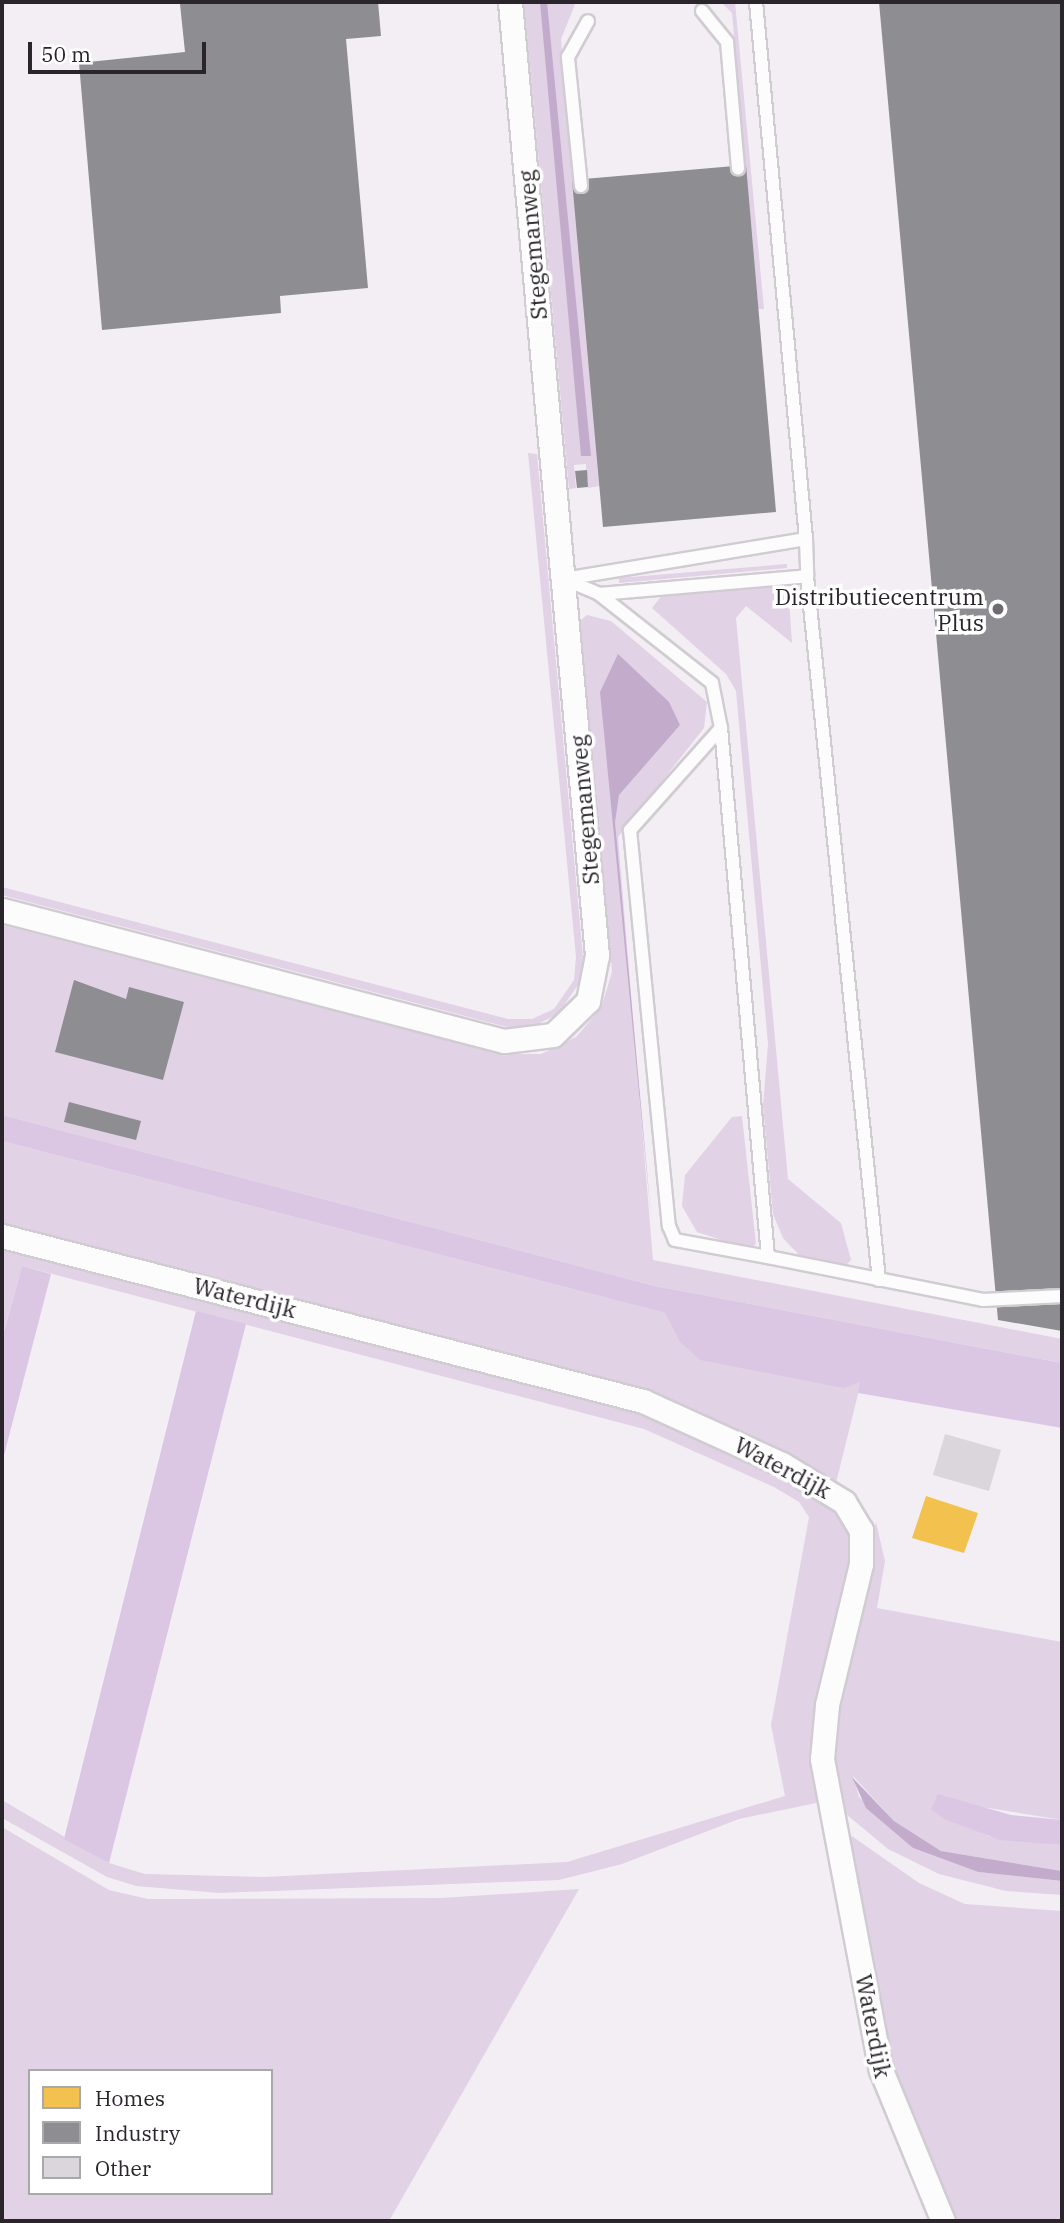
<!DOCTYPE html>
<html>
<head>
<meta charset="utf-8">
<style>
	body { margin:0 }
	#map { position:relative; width:1064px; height:2223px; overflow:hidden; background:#f3eef4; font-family:"IBM Plex Serif",serif }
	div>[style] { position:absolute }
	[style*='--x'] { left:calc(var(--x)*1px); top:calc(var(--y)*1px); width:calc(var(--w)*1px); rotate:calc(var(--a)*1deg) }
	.green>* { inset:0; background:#e1d2e6 }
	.forest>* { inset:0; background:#dbc7e3 }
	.water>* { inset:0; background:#c3abcc }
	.homes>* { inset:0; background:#f2c14e }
	.industry>* { inset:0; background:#8d8d92 }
	.building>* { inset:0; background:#dad6dc }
	.roads { filter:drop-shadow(2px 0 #d0ccd2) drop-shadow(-2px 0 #d0ccd2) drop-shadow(0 2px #d0ccd2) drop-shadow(0 -2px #d0ccd2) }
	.service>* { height:12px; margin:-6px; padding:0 6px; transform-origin:6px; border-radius:6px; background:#fdfcfd }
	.minor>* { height:23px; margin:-11.5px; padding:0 11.5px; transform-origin:11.5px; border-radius:11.5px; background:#fdfcfd }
	.dots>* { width:19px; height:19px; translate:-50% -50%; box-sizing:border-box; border:4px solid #fff; border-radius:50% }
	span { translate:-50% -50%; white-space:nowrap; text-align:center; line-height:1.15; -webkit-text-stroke:7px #fff; paint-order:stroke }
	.street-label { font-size:23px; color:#29252a }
	.poi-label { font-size:23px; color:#29252a }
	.right { translate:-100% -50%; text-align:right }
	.frame { position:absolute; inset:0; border:4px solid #29252a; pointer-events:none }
	.legend { position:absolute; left:28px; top:2069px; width:245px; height:126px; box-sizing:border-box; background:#fff; border:2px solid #a9a8aa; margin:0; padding:9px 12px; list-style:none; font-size:21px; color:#29252a }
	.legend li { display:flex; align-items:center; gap:14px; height:35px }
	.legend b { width:35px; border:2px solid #a9a8aa }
	.scale { position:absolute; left:28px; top:42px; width:178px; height:32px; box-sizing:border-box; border:4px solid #29252a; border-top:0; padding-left:9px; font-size:21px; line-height:24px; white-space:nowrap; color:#29252a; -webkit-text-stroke:5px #fff; paint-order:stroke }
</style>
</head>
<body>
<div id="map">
	<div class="green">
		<i style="clip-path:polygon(524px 2px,576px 2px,561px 39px,600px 486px,588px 488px,586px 464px,574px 465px,576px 488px,569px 489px)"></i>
		<i style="clip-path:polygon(721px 2px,735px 2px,764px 309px,758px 309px,732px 13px)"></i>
		<i style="clip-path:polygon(528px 453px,537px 454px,583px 957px,580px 982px,558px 1014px,534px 1026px,507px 1027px,2px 895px,2px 887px,508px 1019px,532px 1019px,554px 1009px,574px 980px,576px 957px)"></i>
		<i style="clip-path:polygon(787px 564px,787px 568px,619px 583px,619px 578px)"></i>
		<i style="clip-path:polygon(770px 586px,789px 600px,792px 643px,746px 606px,736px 618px,788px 1179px,841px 1223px,851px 1260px,845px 1266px,799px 1255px,783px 1238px,773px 1214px,763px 1106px,768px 1044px,736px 691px,726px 674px,652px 608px,662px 595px)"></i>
		<i style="clip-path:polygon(587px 615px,611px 621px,707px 702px,704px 728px,618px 837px,653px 1260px,1062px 1339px,1062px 1363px,655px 1286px,2px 1115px,2px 925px,501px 1054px,541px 1054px,576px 1037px,601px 1008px,612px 972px,580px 621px)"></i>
		<i style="clip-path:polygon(742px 1116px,756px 1244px,749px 1249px,697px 1232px,682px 1206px,685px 1175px,732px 1117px)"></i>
		<i style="clip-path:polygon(2px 1141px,665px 1313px,679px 1341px,861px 1382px,835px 1487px,715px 1425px,2px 1230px)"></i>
		<i style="clip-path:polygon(2px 1241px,600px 1393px,822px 1492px,854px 1530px,821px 1802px,739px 1819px,622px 1864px,559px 1880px,219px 1893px,136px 1886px,107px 1877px,2px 1818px,2px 1800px,109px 1863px,145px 1874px,264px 1877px,567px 1862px,785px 1796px,771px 1725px,809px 1517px,799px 1502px,774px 1487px,644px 1429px,22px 1266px,2px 1338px)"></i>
		<i style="clip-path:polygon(876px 1522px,885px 1561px,877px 1608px,1062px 1642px,1062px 1820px,982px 1807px,987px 1836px,1062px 1845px,1062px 1871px,941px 1851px,894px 1821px,853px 1776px,859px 1797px,913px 1848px,978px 1872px,1062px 1881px,1062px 1895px,1006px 1891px,939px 1874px,888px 1849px,840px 1809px,827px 1750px)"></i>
		<i style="clip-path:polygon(evenodd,2px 1827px,109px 1890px,148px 1899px,441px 1898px,579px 1889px,389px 2221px,2px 2221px,2px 1827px,30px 2071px,271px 2071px,271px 2193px,30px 2193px,30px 2071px)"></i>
		<i style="clip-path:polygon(846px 1832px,919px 1883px,965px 1904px,1062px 1911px,1062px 2221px,947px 2221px,900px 2113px)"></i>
	</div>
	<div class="forest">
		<i style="clip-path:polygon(2px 1115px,655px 1286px,1062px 1363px,1062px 1428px,858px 1393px,860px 1382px,844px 1388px,700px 1360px,679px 1341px,665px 1313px,2px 1141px)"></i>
		<i style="clip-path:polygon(22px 1266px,51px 1274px,2px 1463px,2px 1339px)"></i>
		<i style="clip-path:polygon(196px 1311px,246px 1324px,109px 1863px,64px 1839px)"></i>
		<i style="clip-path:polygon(938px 1794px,1011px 1815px,1062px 1820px,1062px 1845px,1000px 1840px,944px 1819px,931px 1809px)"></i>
	</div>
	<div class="water">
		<i style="clip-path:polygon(540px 2px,547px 2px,591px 456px,581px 456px)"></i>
		<i style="clip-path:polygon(618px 654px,669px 702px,680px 725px,619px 795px,615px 822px,652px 1226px,600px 692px)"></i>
		<i style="clip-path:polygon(852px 1777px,894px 1821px,941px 1851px,1062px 1871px,1062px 1881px,978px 1872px,913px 1848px,866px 1808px)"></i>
	</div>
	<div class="homes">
		<i style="clip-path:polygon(926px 1496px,978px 1513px,964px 1553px,912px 1538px)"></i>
	</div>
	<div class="industry">
		<i style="clip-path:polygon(378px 2px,381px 36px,346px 39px,368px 288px,280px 296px,281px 313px,102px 330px,79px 63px,185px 52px,180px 4px)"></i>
		<i style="clip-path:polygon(879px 2px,1062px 2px,1062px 1331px,998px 1320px)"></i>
		<i style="clip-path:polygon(746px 165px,776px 512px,603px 527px,572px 180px)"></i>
		<i style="clip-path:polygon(587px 470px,588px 487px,577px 488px,575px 471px)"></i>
		<i style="clip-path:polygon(74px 980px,126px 999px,129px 987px,184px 1002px,163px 1080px,55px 1052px)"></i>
		<i style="clip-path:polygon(69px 1102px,141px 1121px,136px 1140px,64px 1122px)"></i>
	</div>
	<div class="building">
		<i style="clip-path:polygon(945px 1434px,1001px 1450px,989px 1491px,933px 1475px)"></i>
	</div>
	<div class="roads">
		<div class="service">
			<i style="--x:756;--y:2;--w:539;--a:84.68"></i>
			<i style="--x:806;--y:539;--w:245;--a:170.6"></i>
			<i style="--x:564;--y:579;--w:38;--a:23"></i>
			<i style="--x:599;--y:594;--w:144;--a:38.2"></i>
			<i style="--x:712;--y:683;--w:46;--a:78.7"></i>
			<i style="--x:721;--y:728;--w:531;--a:84.92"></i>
			<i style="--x:768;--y:1257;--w:219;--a:11.3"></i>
			<i style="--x:983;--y:1300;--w:79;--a:-2.9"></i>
			<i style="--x:702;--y:11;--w:40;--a:51"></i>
			<i style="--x:727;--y:42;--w:127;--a:85"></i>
			<i style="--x:581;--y:186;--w:130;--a:-95.8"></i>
			<i style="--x:568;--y:57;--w:41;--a:-60.9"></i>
			<i style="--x:806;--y:539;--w:37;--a:88"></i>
			<i style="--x:599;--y:594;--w:209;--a:-4.9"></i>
			<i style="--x:807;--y:576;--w:708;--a:84.16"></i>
			<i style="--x:721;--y:728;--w:137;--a:131.7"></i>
			<i style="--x:630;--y:830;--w:398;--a:84.4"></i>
			<i style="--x:669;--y:1226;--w:15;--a:67"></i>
			<i style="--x:675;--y:1240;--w:95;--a:10.4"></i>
		</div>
		<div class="minor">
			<i style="--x:2;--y:910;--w:519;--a:14.63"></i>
			<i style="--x:504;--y:1041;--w:49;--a:-7"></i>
			<i style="--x:553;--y:1035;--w:49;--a:-44.2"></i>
			<i style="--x:588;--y:1001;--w:47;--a:-78.9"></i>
			<i style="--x:597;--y:955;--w:957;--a:-95.22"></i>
			<i style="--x:2;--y:1236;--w:662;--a:14.44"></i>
			<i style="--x:643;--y:1401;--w:153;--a:24.4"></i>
			<i style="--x:782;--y:1464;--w:73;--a:31.5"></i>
			<i style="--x:844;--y:1502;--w:33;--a:59"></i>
			<i style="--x:861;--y:1530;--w:34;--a:90"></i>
			<i style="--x:861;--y:1564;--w:145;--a:103.6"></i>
			<i style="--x:827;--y:1705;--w:54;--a:95.3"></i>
			<i style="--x:822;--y:1759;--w:317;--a:79.3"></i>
			<i style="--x:881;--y:2070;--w:163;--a:67.7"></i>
		</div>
	</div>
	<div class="dots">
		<i style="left:998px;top:609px;background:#706b71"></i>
	</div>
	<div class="street-label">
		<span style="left:532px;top:245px;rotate:-95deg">Stegemanweg</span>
		<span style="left:584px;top:810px;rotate:-95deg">Stegemanweg</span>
		<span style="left:245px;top:1297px;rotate:14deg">Waterdijk</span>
		<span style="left:783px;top:1467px;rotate:28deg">Waterdijk</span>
		<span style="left:874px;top:2026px;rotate:79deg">Waterdijk</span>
	</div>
	<div class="poi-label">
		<span class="right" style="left:984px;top:609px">Distributiecentrum<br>Plus</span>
	</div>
	<div class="frame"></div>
	<ul class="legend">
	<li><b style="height:19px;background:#f2c14e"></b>Homes</li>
	<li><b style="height:19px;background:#8d8d92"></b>Industry</li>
	<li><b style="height:19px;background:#dad6dc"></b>Other</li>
	</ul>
	<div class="scale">50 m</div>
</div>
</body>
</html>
